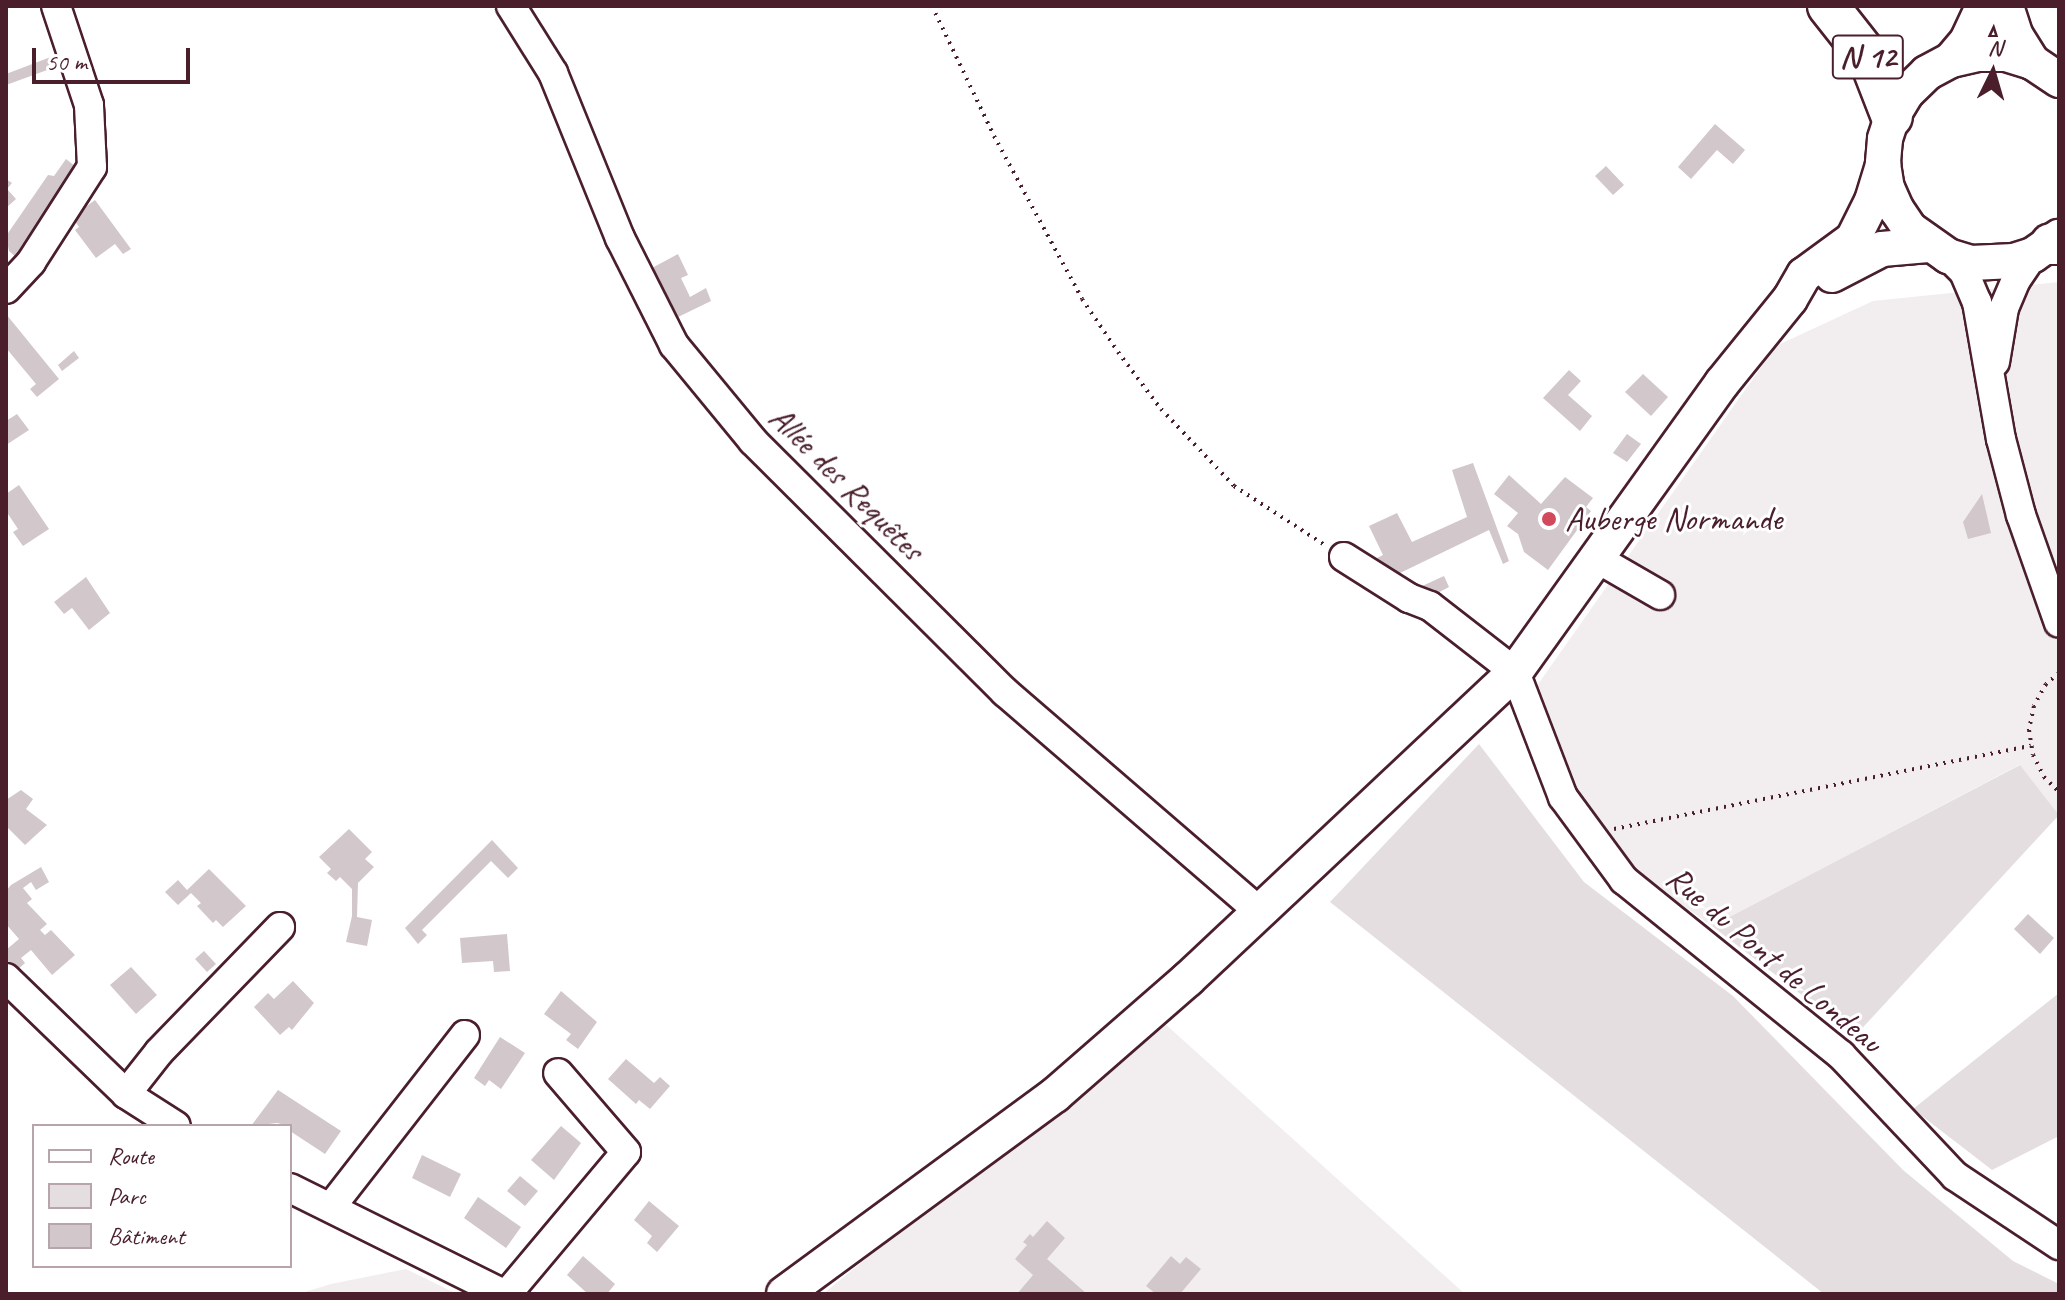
<!DOCTYPE html>
<html>
<head>
<meta charset="utf-8">
<style>
	body { margin:0 }
	#map { position:relative; width:2065px; height:1300px; overflow:hidden; background:#fff; font-family:Caveat,sans-serif }
	div>[style] { position:absolute }
	[style*='--x'] { left:calc(var(--x)*1px); top:calc(var(--y)*1px); width:calc(var(--w)*1px); rotate:calc(var(--a)*1deg) }
	.built>* { inset:0; background:#f2eeef }
	.green>* { inset:0; background:#e5dee0 }
	.building>* { inset:0; background:#d2c7cb }
	.path>* { height:4px; margin-top:-2px; transform-origin:0; background:repeating-linear-gradient(90deg,#4a1f2b 0 2px,transparent 0 8px) }
	.roads { filter:drop-shadow(2px 0 #4a1f2b) drop-shadow(-2px 0 #4a1f2b) drop-shadow(0 2px #4a1f2b) drop-shadow(0 -2px #4a1f2b) }
	.minor>* { height:28px; margin:-14px; padding:0 14px; transform-origin:14px; border-radius:14px; background:#fff }
	.major>* { height:34px; margin:-17px; padding:0 17px; transform-origin:17px; border-radius:17px; background:#fff }
	.highway>* { height:40px; margin:-20px; padding:0 20px; transform-origin:20px; border-radius:20px; background:#fff }
	.dots>* { width:22px; height:22px; translate:-50% -50%; box-sizing:border-box; border:4px solid #fff; border-radius:50% }
	span { translate:-50% -50%; white-space:nowrap; text-align:center; line-height:1.15; -webkit-text-stroke:6px #fff; paint-order:stroke }
	.shield-label span { padding:2px 6px; background:#fff; border:2px solid; border-radius:6px; -webkit-text-stroke-width:0 }
	.shield-label { font-size:32px; color:#4a1f2b; font-weight:700 }
	.street-label { font-size:34px; color:#4a1f2b }
	.poi-label { font-size:34px; color:#4a1f2b }
	.left { translate:0 -50%; text-align:left }
	.frame { position:absolute; inset:0; border:8px solid #4a1f2b; pointer-events:none }
	.legend { position:absolute; left:32px; top:1124px; width:260px; height:144px; box-sizing:border-box; background:#fff; border:2px solid #b7a5aa; margin:0; padding:10px 14px; list-style:none; font-size:24px; color:#4a1f2b }
	.legend li { display:flex; align-items:center; gap:16px; height:40px }
	.legend b { width:40px; border:2px solid #b7a5aa }
	.north { position:absolute; left:1953px; top:32px; width:80px; height:80px; -webkit-text-stroke:6px #fff; paint-order:stroke; rotate:5deg; font-size:22px; font-weight:700; line-height:32px; text-align:center; color:#4a1f2b }
	.north::after { content:''; display:block; margin:auto; width:28px; height:36px; background:#4a1f2b; clip-path:polygon(50% 0,100% 100%,50% 72%,0 100%) }
	.scale { position:absolute; left:32px; top:48px; width:158px; height:36px; box-sizing:border-box; border:4px solid #4a1f2b; border-top:0; padding-left:10px; font-size:24px; line-height:28px; white-space:nowrap; color:#4a1f2b; -webkit-text-stroke:6px #fff; paint-order:stroke }
</style>
</head>
<body>
<div id="map">
	<div class="built">
		<i style="clip-path:polygon(2059px 282px,2059px 815px,2019px 765px,1712px 926px,1632px 870px,1581px 799px,1536px 687px,1776px 346px,1873px 301px)"></i>
		<i style="clip-path:polygon(1163px 1022px,1465px 1294px,823px 1294px,862px 1262px)"></i>
		<i style="clip-path:polygon(406px 1269px,457px 1294px,298px 1294px,331px 1284px)"></i>
	</div>
	<div class="green">
		<i style="clip-path:polygon(1479px 744px,1584px 882px,1733px 996px,1903px 1170px,2013px 1261px,2059px 1284px,2059px 1294px,1824px 1294px,1330px 902px)"></i>
		<i style="clip-path:polygon(2020px 765px,2059px 815px,1855px 1036px,1712px 926px)"></i>
		<i style="clip-path:polygon(2059px 993px,2059px 1136px,1992px 1170px,1913px 1109px)"></i>
	</div>
	<div class="building">
		<i style="clip-path:polygon(56px 55px,61px 65px,6px 85px,6px 74px)"></i>
		<i style="clip-path:polygon(1715px 124px,1745px 150px,1733px 164px,1717px 150px,1691px 179px,1678px 167px)"></i>
		<i style="clip-path:polygon(66px 159px,81px 171px,17px 258px,9px 251px,6px 236px,48px 175px,54px 176px)"></i>
		<i style="clip-path:polygon(1606px 166px,1624px 185px,1613px 195px,1595px 176px)"></i>
		<i style="clip-path:polygon(6px 179px,12px 183px,7px 189px,16px 199px,6px 208px)"></i>
		<i style="clip-path:polygon(95px 200px,131px 249px,123px 254px,115px 244px,96px 258px,75px 230px,79px 227px,72px 217px)"></i>
		<i style="clip-path:polygon(678px 254px,688px 275px,681px 278px,690px 297px,706px 288px,711px 301px,676px 318px,652px 268px)"></i>
		<i style="clip-path:polygon(6px 314px,59px 379px,37px 397px,30px 389px,36px 384px,6px 348px)"></i>
		<i style="clip-path:polygon(74px 351px,79px 358px,62px 371px,58px 365px)"></i>
		<i style="clip-path:polygon(1569px 370px,1581px 381px,1568px 395px,1592px 416px,1580px 431px,1543px 398px)"></i>
		<i style="clip-path:polygon(1643px 374px,1668px 397px,1651px 416px,1625px 392px)"></i>
		<i style="clip-path:polygon(17px 414px,29px 430px,6px 445px,6px 421px)"></i>
		<i style="clip-path:polygon(1627px 434px,1641px 444px,1627px 462px,1613px 453px)"></i>
		<i style="clip-path:polygon(1473px 463px,1509px 561px,1503px 564px,1489px 530px,1400px 573px,1383px 573px,1377px 558px,1383px 555px,1369px 526px,1397px 513px,1412px 542px,1467px 517px,1452px 470px)"></i>
		<i style="clip-path:polygon(1509px 475px,1541px 504px,1565px 477px,1593px 498px,1586px 507px,1591px 511px,1548px 570px,1524px 552px,1518px 534px,1507px 526px,1518px 513px,1494px 494px)"></i>
		<i style="clip-path:polygon(19px 485px,49px 529px,23px 546px,13px 532px,18px 529px,6px 511px,6px 494px)"></i>
		<i style="clip-path:polygon(1982px 494px,1991px 533px,1968px 539px,1963px 522px)"></i>
		<i style="clip-path:polygon(1444px 576px,1449px 587px,1432px 596px,1420px 587px)"></i>
		<i style="clip-path:polygon(86px 577px,110px 613px,89px 630px,72px 608px,64px 614px,54px 602px)"></i>
		<i style="clip-path:polygon(21px 790px,33px 799px,26px 809px,47px 825px,25px 845px,6px 826px,6px 800px)"></i>
		<i style="clip-path:polygon(349px 829px,372px 852px,365px 859px,374px 867px,358px 883px,357px 917px,372px 920px,367px 946px,346px 942px,352px 916px,352px 889px,340px 877px,336px 881px,327px 873px,331px 869px,319px 857px)"></i>
		<i style="clip-path:polygon(492px 840px,518px 868px,508px 878px,491px 861px,422px 930px,427px 935px,418px 944px,405px 928px)"></i>
		<i style="clip-path:polygon(41px 867px,49px 882px,36px 890px,31px 882px,23px 888px,32px 899px,27px 903px,47px 924px,40px 930px,45px 935px,51px 930px,75px 955px,52px 975px,31px 950px,21px 958px,25px 963px,15px 972px,6px 962px,6px 950px,19px 939px,6px 924px,6px 891px,11px 885px)"></i>
		<i style="clip-path:polygon(209px 869px,246px 906px,223px 927px,216px 920px,213px 923px,197px 906px,201px 903px,191px 893px,178px 905px,165px 892px,178px 880px,187px 890px)"></i>
		<i style="clip-path:polygon(2028px 914px,2054px 938px,2040px 954px,2014px 929px)"></i>
		<i style="clip-path:polygon(507px 934px,510px 971px,494px 972px,493px 961px,462px 963px,460px 938px)"></i>
		<i style="clip-path:polygon(204px 951px,216px 964px,207px 972px,195px 959px)"></i>
		<i style="clip-path:polygon(131px 967px,157px 995px,136px 1014px,110px 985px)"></i>
		<i style="clip-path:polygon(293px 981px,314px 1003px,292px 1030px,289px 1027px,280px 1035px,254px 1007px,268px 993px,274px 999px)"></i>
		<i style="clip-path:polygon(561px 991px,597px 1022px,578px 1049px,566px 1040px,571px 1034px,544px 1014px)"></i>
		<i style="clip-path:polygon(500px 1037px,525px 1053px,501px 1089px,489px 1080px,485px 1086px,474px 1078px)"></i>
		<i style="clip-path:polygon(626px 1059px,654px 1083px,660px 1077px,670px 1086px,650px 1109px,639px 1100px,636px 1104px,608px 1079px)"></i>
		<i style="clip-path:polygon(278px 1090px,341px 1131px,325px 1154px,290px 1131px,290px 1126px,277px 1123px,251px 1126px)"></i>
		<i style="clip-path:polygon(561px 1126px,581px 1143px,554px 1180px,531px 1160px)"></i>
		<i style="clip-path:polygon(422px 1155px,461px 1174px,450px 1197px,412px 1178px)"></i>
		<i style="clip-path:polygon(520px 1176px,538px 1191px,525px 1206px,507px 1191px)"></i>
		<i style="clip-path:polygon(478px 1197px,521px 1227px,506px 1248px,464px 1218px)"></i>
		<i style="clip-path:polygon(649px 1201px,679px 1226px,657px 1252px,647px 1243px,652px 1236px,634px 1220px)"></i>
		<i style="clip-path:polygon(1047px 1221px,1065px 1238px,1047px 1259px,1087px 1294px,1017px 1294px,1033px 1275px,1015px 1259px,1027px 1245px,1023px 1242px,1030px 1234px,1033px 1237px)"></i>
		<i style="clip-path:polygon(583px 1256px,615px 1284px,607px 1294px,588px 1294px,567px 1275px)"></i>
		<i style="clip-path:polygon(1171px 1256px,1180px 1264px,1186px 1257px,1201px 1269px,1180px 1294px,1156px 1294px,1146px 1286px)"></i>
	</div>
	<div class="path">
		<i style="--x:932;--y:6;--w:144;--a:64.5"></i>
		<i style="--x:994;--y:136;--w:185;--a:61.6"></i>
		<i style="--x:1082;--y:299;--w:64;--a:55.8"></i>
		<i style="--x:1118;--y:352;--w:71;--a:53"></i>
		<i style="--x:1161;--y:409;--w:106;--a:46.5"></i>
		<i style="--x:1234;--y:486;--w:108;--a:33"></i>
		<i style="--x:2059;--y:673;--w:17;--a:140"></i>
		<i style="--x:2046;--y:684;--w:25;--a:119"></i>
		<i style="--x:2034;--y:706;--w:25;--a:102"></i>
		<i style="--x:2029;--y:730;--w:25;--a:81"></i>
		<i style="--x:2033;--y:755;--w:25;--a:63"></i>
		<i style="--x:2044;--y:777;--w:21;--a:45"></i>
		<i style="--x:1614;--y:829;--w:425;--a:-11.3"></i>
	</div>
	<div class="roads">
		<div class="minor">
			<i style="--x:511;--y:6;--w:79;--a:57.9"></i>
			<i style="--x:553;--y:73;--w:178;--a:67.9"></i>
			<i style="--x:620;--y:238;--w:120;--a:63.2"></i>
			<i style="--x:674;--y:345;--w:124;--a:50.5"></i>
			<i style="--x:753;--y:441;--w:356;--a:44.9"></i>
			<i style="--x:1005;--y:692;--w:337;--a:40.8"></i>
			<i style="--x:1948;--y:256;--w:23;--a:45"></i>
			<i style="--x:1964;--y:272;--w:33;--a:67"></i>
			<i style="--x:1977;--y:302;--w:139;--a:80.1"></i>
			<i style="--x:2001;--y:439;--w:79;--a:75.3"></i>
			<i style="--x:2021;--y:515;--w:114;--a:70.6"></i>
			<i style="--x:6;--y:289;--w:37;--a:-47"></i>
			<i style="--x:31;--y:262;--w:113;--a:-57.3"></i>
			<i style="--x:92;--y:167;--w:62;--a:-92.8"></i>
			<i style="--x:89;--y:105;--w:104;--a:-108.4"></i>
			<i style="--x:1995;--y:362;--w:55;--a:-80.5"></i>
			<i style="--x:2004;--y:308;--w:30;--a:-67"></i>
			<i style="--x:2016;--y:280;--w:30;--a:-56"></i>
			<i style="--x:1344;--y:557;--w:77;--a:32.2"></i>
			<i style="--x:1409;--y:598;--w:22;--a:21"></i>
			<i style="--x:1430;--y:606;--w:108;--a:37.8"></i>
			<i style="--x:1515;--y:672;--w:134;--a:69"></i>
			<i style="--x:1563;--y:797;--w:103;--a:53.7"></i>
			<i style="--x:1624;--y:880;--w:279;--a:38.9"></i>
			<i style="--x:1841;--y:1055;--w:166;--a:46.7"></i>
			<i style="--x:1955;--y:1176;--w:125;--a:33.6"></i>
			<i style="--x:1596;--y:558;--w:74;--a:30"></i>
			<i style="--x:6;--y:978;--w:167;--a:44"></i>
			<i style="--x:126;--y:1094;--w:59;--a:32.6"></i>
			<i style="--x:126;--y:1094;--w:53;--a:-51.8"></i>
			<i style="--x:159;--y:1052;--w:174;--a:-45.9"></i>
			<i style="--x:290;--y:1188;--w:239;--a:26.4"></i>
			<i style="--x:331;--y:1207;--w:218;--a:-52.1"></i>
			<i style="--x:507;--y:1294;--w:185;--a:-50"></i>
			<i style="--x:626;--y:1152;--w:104;--a:-130.7"></i>
		</div>
		<div class="major">
			<i style="--x:2006;--y:6;--w:32;--a:72"></i>
			<i style="--x:2016;--y:36;--w:31;--a:58"></i>
			<i style="--x:1951;--y:60;--w:25;--a:-50"></i>
			<i style="--x:1967;--y:41;--w:38;--a:-65"></i>
			<i style="--x:2059;--y:80;--w:32;--a:-146"></i>
			<i style="--x:2032;--y:62;--w:28;--a:-163"></i>
			<i style="--x:2005;--y:54;--w:27;--a:180"></i>
			<i style="--x:1978;--y:54;--w:28;--a:167"></i>
			<i style="--x:1951;--y:60;--w:27;--a:152"></i>
			<i style="--x:1927;--y:73;--w:28;--a:136"></i>
			<i style="--x:1907;--y:92;--w:29;--a:121"></i>
			<i style="--x:1892;--y:117;--w:23;--a:108"></i>
			<i style="--x:1885;--y:139;--w:25;--a:95"></i>
			<i style="--x:1883;--y:164;--w:24;--a:81"></i>
			<i style="--x:1887;--y:188;--w:24;--a:66"></i>
			<i style="--x:1897;--y:210;--w:23;--a:56"></i>
			<i style="--x:1910;--y:229;--w:47;--a:35.4"></i>
			<i style="--x:1948;--y:256;--w:24;--a:17"></i>
			<i style="--x:1971;--y:263;--w:43;--a:-2.7"></i>
			<i style="--x:2014;--y:261;--w:20;--a:-18"></i>
			<i style="--x:2033;--y:255;--w:32;--a:-35"></i>
			<i style="--x:1832;--y:275;--w:56;--a:-27.5"></i>
			<i style="--x:1882;--y:249;--w:46;--a:-5"></i>
			<i style="--x:784;--y:1294;--w:336;--a:-36.3"></i>
			<i style="--x:1055;--y:1095;--w:176;--a:-41.1"></i>
			<i style="--x:1188;--y:979;--w:449;--a:-43.2"></i>
			<i style="--x:1515;--y:672;--w:355;--a:-54.4"></i>
			<i style="--x:1722;--y:383;--w:108;--a:-51"></i>
			<i style="--x:1790;--y:299;--w:28;--a:-60"></i>
			<i style="--x:1804;--y:275;--w:61;--a:-36.3"></i>
			<i style="--x:1853;--y:239;--w:42;--a:-63.4"></i>
			<i style="--x:1872;--y:201;--w:39;--a:-73"></i>
		</div>
		<div class="highway">
			<i style="--x:1828;--y:6;--w:66;--a:51.7"></i>
			<i style="--x:1869;--y:58;--w:63;--a:68.7"></i>
			<i style="--x:2051;--y:244;--w:8;--a:0"></i>
		</div>
	</div>
	<div class="dots">
		<i style="left:1549px;top:519px;background:#d1495b"></i>
	</div>
	<div class="shield-label">
		<span style="left:1868px;top:57px">N 12</span>
	</div>
	<div class="street-label">
		<span style="left:847px;top:483px;rotate:45deg">Allée des Requêtes</span>
		<span style="left:1775px;top:959px;rotate:40deg">Rue du Pont de Londeau</span>
	</div>
	<div class="poi-label">
		<span class="left" style="left:1565px;top:519px">Auberge Normande</span>
	</div>
	<div class="frame"></div>
	<ul class="legend">
	<li><b style="height:10px;background:#fff"></b>Route</li>
	<li><b style="height:22px;background:#e5dee0"></b>Parc</li>
	<li><b style="height:22px;background:#d2c7cb"></b>Bâtiment</li>
	</ul>
	<div class="north">N</div>
	<div class="scale">50 m</div>
</div>
</body>
</html>
